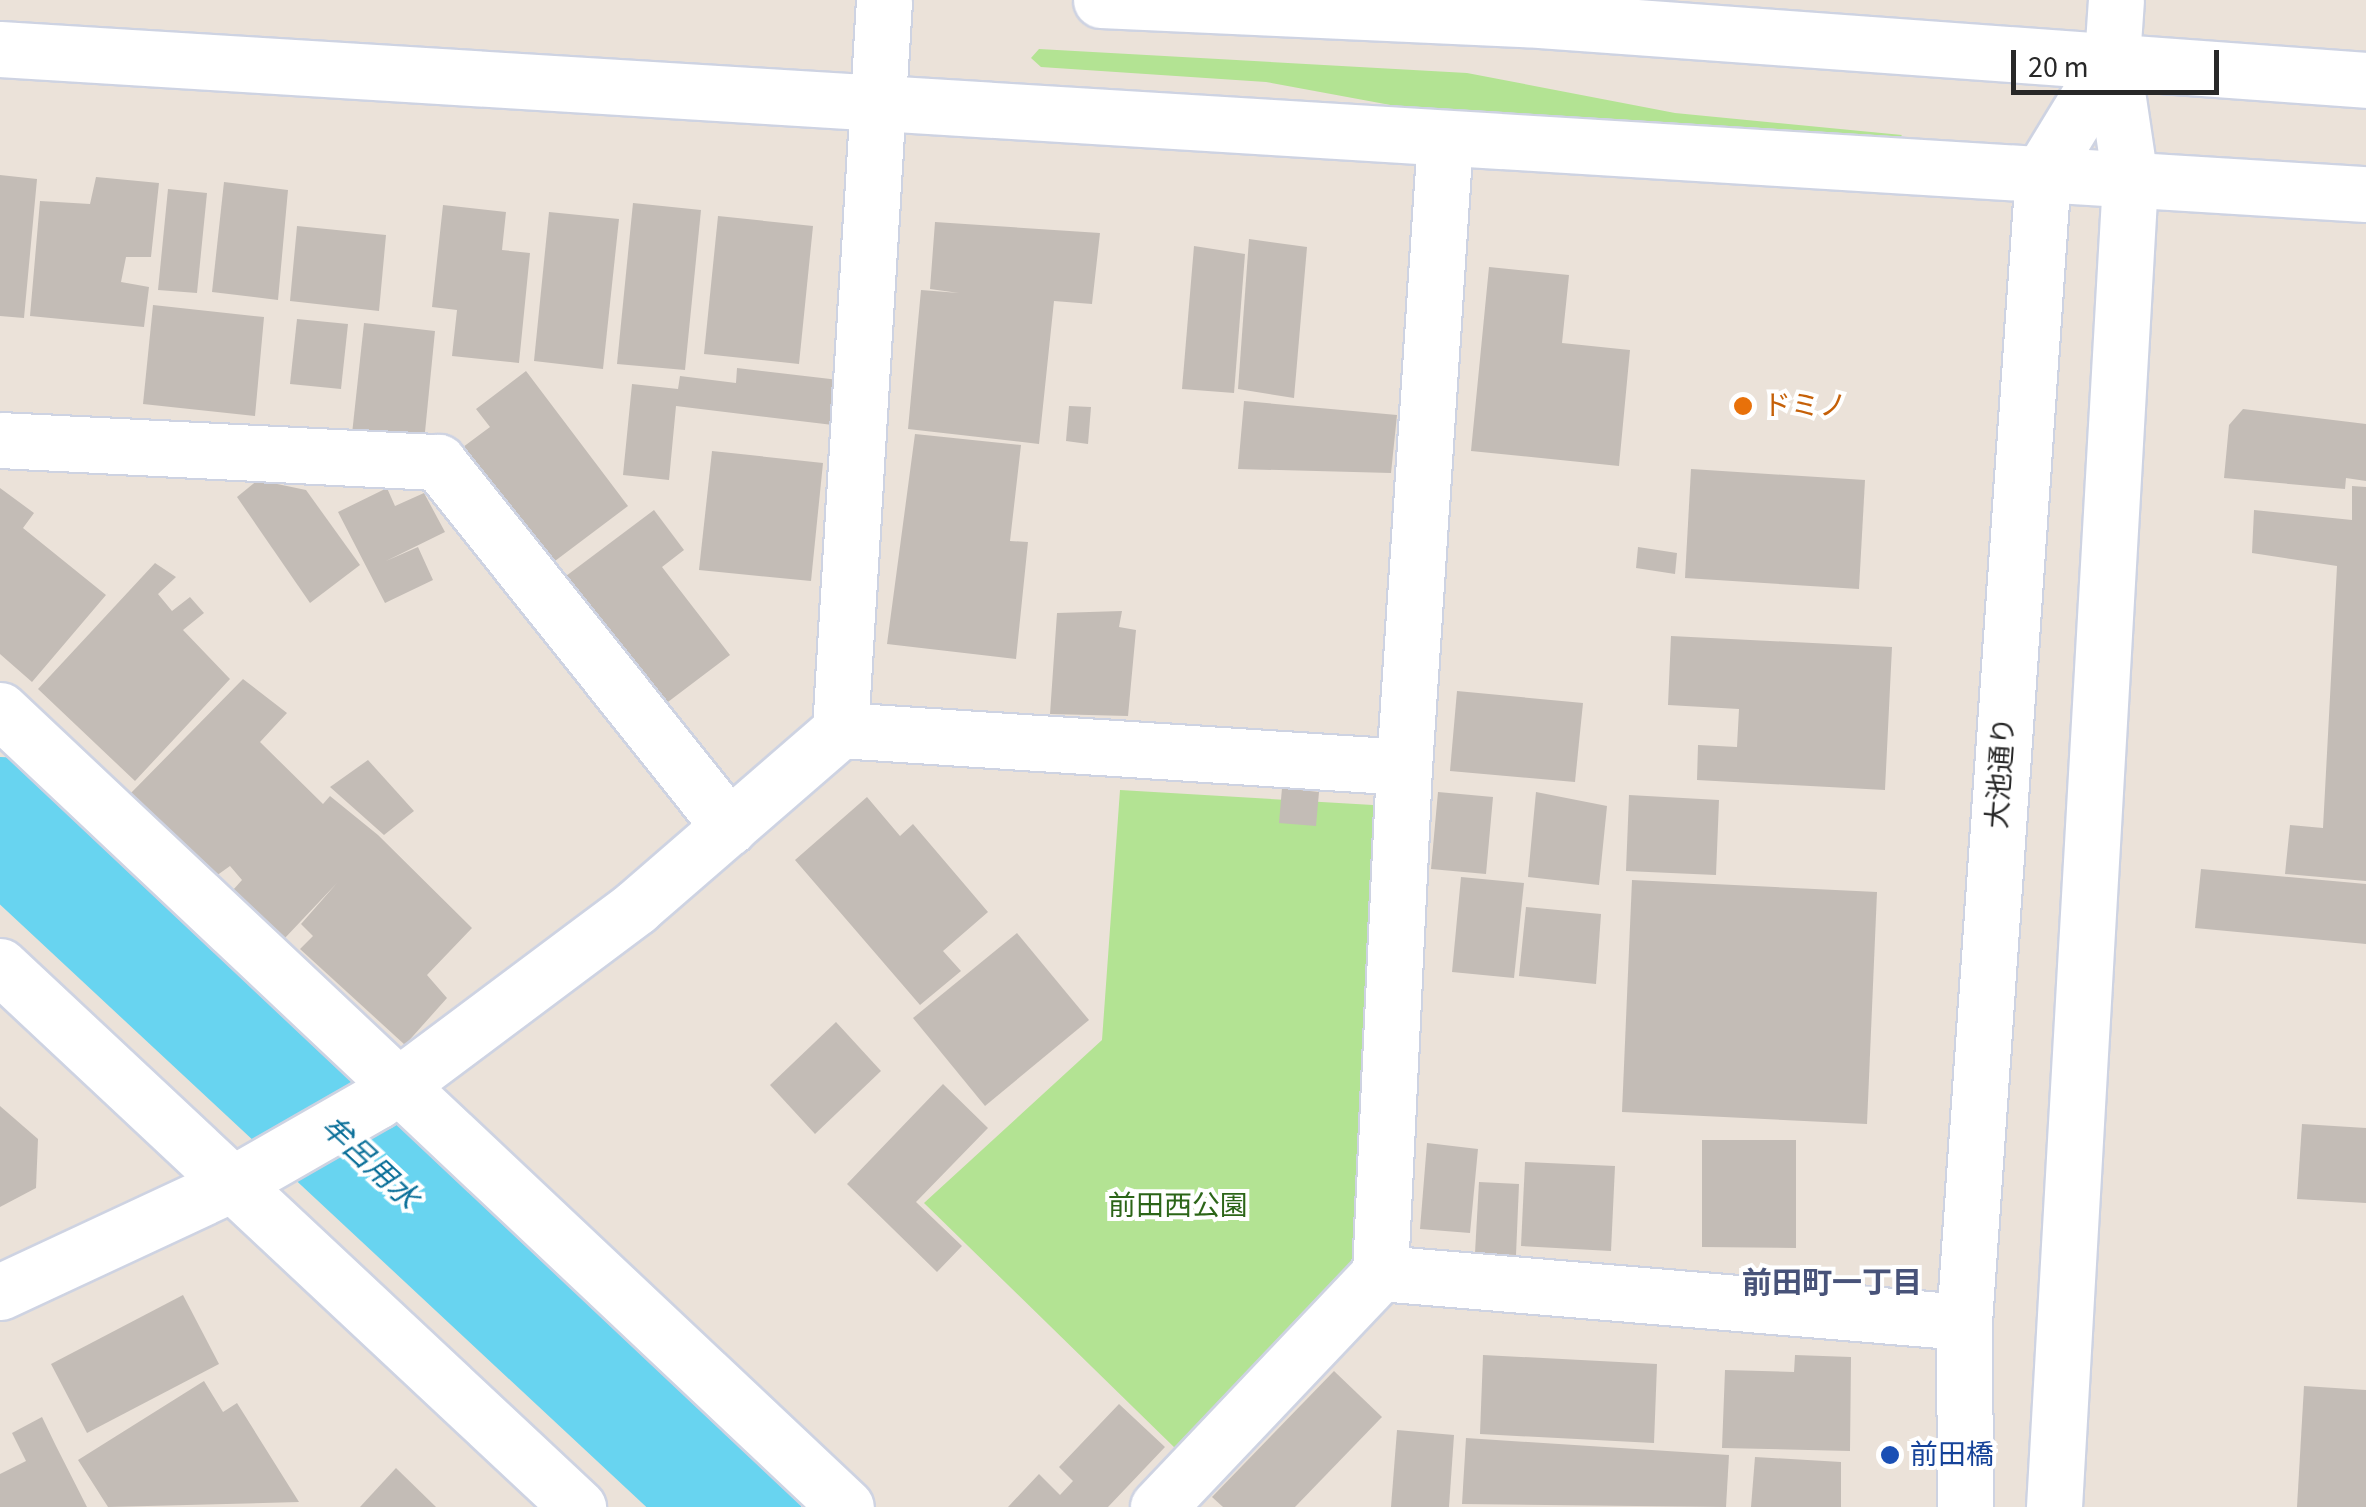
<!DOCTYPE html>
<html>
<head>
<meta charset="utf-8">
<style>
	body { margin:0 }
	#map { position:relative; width:2366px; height:1507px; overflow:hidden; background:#ebe2d9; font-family:"Source Sans 3","Noto Sans JP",sans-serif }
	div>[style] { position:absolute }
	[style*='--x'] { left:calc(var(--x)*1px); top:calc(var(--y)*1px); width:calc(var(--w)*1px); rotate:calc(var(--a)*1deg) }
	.green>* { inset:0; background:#b3e393 }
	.river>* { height:125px; margin:-62.5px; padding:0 62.5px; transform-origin:62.5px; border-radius:62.5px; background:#68d4f0 }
	.building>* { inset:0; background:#c3bcb6 }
	.roads { filter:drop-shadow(2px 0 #ced3e2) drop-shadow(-2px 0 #ced3e2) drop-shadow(0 2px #ced3e2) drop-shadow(0 -2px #ced3e2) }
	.minor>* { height:55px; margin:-27.5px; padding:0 27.5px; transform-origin:27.5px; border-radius:27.5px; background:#fff }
	.tertiary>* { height:55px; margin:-27.5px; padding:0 27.5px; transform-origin:27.5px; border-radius:27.5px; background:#fff }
	.dots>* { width:28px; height:28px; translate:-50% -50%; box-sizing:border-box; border:5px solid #fff; border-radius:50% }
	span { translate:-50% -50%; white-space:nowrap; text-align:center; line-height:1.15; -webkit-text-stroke:8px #fff; paint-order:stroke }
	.food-label { font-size:28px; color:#c56008 }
	.left { translate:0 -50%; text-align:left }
	.street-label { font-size:28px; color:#282828 }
	.park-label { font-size:28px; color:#2c6518 }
	.transit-label { font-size:28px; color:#164399 }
	.water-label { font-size:30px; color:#0b7099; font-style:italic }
	.neighbourhood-label { font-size:30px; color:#485379; font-weight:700 }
	.scale { position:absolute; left:2011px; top:50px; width:208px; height:45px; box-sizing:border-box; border:5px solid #282828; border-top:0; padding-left:12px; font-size:30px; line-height:35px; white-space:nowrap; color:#282828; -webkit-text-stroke:8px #fff; paint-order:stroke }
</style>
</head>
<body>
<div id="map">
	<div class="green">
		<i style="clip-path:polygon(1039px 49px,1467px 73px,1675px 113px,1902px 135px,1893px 146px,1488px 123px,1266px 82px,1041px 67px,1031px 58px)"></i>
		<i style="clip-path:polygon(1120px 790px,1373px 805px,1382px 817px,1354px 1252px,1344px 1288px,1177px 1450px,924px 1203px,1102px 1040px)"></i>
	</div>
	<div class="river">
		<i style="--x:0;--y:819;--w:1009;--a:42.99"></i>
	</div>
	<div class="building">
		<i style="clip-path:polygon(0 175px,37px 179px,24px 318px,0 316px)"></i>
		<i style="clip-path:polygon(96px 177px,159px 183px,151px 257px,126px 257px,121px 282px,149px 287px,144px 327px,30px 316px,40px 201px,90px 204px)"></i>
		<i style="clip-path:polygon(224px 182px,288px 190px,278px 300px,212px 292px)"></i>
		<i style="clip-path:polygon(168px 189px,207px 193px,197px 293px,158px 290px)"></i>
		<i style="clip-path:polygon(633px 203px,701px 210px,685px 370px,617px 364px)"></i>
		<i style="clip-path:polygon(443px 205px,506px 212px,502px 250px,530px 253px,519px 363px,452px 356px,457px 310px,432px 307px)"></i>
		<i style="clip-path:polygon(549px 212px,619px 219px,603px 369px,534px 361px)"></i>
		<i style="clip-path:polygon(718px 216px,813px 226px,799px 364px,704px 354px)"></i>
		<i style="clip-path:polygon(935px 222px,1100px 233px,1092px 304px,1054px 301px,1039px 444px,908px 429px,921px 290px,959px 293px,930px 289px)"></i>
		<i style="clip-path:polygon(297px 226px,386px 235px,379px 311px,290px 301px)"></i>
		<i style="clip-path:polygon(1249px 239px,1307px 247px,1294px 398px,1238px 389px)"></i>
		<i style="clip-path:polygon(1194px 246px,1245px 254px,1234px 393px,1182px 389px)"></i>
		<i style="clip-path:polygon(1489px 267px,1569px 275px,1562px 343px,1630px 350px,1619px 466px,1471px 451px)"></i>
		<i style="clip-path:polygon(153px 305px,264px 317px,255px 416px,143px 404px)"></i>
		<i style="clip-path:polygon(297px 319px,348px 324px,341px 389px,290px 384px)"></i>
		<i style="clip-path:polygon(364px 323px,435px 331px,424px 442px,352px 434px)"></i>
		<i style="clip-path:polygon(737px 368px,839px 380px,833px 425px,676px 406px,669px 480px,623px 475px,632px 384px,678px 389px,680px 376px,736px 383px)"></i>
		<i style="clip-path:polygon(526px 371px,628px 506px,543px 570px,455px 453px,490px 427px,476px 409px)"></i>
		<i style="clip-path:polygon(1244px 401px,1397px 415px,1391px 473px,1238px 469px)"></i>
		<i style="clip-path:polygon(1069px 406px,1091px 407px,1088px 444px,1066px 441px)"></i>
		<i style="clip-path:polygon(2243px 409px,2366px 424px,2366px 481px,2346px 478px,2345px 489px,2224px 478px,2229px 425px)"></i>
		<i style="clip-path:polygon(915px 434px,1021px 445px,1010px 541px,1028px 542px,1016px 659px,887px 644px)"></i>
		<i style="clip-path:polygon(712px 451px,823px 463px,811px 581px,699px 570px)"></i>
		<i style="clip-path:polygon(1691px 469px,1865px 480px,1859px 589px,1685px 578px)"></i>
		<i style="clip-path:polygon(258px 480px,306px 490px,360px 565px,310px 603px,237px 497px)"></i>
		<i style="clip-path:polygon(2352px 486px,2366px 487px,2366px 881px,2285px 874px,2290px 825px,2323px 828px,2337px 566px,2252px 553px,2254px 510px,2352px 520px)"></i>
		<i style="clip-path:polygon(0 488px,34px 513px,23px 528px,106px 595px,32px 682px,0 654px)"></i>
		<i style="clip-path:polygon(387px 488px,395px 506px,424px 493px,445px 532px,386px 561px,418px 547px,433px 580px,385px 603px,338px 512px)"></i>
		<i style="clip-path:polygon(654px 510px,684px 550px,662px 567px,730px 655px,656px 711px,558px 582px)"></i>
		<i style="clip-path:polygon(1638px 547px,1677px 553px,1675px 574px,1636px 568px)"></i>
		<i style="clip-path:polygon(155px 563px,176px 577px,158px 594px,172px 611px,190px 597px,204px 613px,183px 630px,230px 679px,135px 781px,38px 689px)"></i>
		<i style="clip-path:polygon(1122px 611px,1119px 627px,1136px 630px,1128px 716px,1050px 714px,1057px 613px)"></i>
		<i style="clip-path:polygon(1671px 636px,1892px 647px,1885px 790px,1697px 780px,1698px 745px,1737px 747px,1739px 709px,1668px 705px)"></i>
		<i style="clip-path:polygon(243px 679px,287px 713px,260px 742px,323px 804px,330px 796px,378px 835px,472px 928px,427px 975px,447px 998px,405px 1045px,300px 949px,313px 936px,301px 924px,337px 883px,284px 939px,233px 890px,242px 880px,230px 866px,216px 876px,129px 795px)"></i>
		<i style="clip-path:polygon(1457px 691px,1583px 703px,1575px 782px,1450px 771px)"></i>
		<i style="clip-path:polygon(368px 760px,414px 811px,384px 835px,330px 787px)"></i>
		<i style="clip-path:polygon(1282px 788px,1319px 792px,1316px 826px,1279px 823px)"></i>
		<i style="clip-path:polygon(1438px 792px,1493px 797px,1486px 874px,1431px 869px)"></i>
		<i style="clip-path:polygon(1536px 792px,1607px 806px,1599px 885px,1528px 877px)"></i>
		<i style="clip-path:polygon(1629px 795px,1719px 800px,1716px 875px,1626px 871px)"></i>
		<i style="clip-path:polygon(867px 797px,900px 836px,913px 824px,988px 912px,943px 951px,961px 971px,920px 1005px,795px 860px)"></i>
		<i style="clip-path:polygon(2201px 869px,2366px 884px,2366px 944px,2195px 928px)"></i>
		<i style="clip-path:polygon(1461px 877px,1524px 883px,1514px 978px,1452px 972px)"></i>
		<i style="clip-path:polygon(1632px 880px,1877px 892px,1867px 1124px,1622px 1112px)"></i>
		<i style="clip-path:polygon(1526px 907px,1601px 914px,1596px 984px,1519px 976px)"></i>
		<i style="clip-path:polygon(1017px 933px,1089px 1020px,985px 1106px,913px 1018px)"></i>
		<i style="clip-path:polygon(836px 1022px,881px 1071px,815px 1134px,770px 1085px)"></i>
		<i style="clip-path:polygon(943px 1084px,988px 1128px,916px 1202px,962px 1246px,937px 1272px,847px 1184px)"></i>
		<i style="clip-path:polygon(0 1106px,38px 1139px,36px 1188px,0 1207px)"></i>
		<i style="clip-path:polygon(2302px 1124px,2366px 1128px,2366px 1203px,2297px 1199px)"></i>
		<i style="clip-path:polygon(1702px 1140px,1796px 1140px,1796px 1248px,1702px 1247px)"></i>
		<i style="clip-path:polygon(1427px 1143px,1478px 1149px,1470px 1233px,1420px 1229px)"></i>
		<i style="clip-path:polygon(1525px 1162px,1615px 1166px,1611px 1251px,1521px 1246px)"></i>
		<i style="clip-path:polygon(1479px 1182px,1519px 1184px,1516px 1255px,1475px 1253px)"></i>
		<i style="clip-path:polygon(183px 1295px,219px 1364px,87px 1433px,51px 1364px)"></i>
		<i style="clip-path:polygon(1483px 1355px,1657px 1364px,1654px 1443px,1480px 1434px)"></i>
		<i style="clip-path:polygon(1795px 1355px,1851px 1357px,1850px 1451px,1722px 1448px,1725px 1370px,1794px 1372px)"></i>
		<i style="clip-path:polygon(1334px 1371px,1382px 1417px,1295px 1507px,1223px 1507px,1212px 1497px)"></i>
		<i style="clip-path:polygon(204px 1381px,223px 1412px,237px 1403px,299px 1502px,108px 1507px,78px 1460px)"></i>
		<i style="clip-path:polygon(2304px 1386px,2366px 1390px,2366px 1507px,2297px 1507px)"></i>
		<i style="clip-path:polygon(1119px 1404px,1165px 1447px,1108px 1507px,1008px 1507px,1039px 1474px,1060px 1495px,1073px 1481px,1059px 1467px)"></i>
		<i style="clip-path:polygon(42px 1417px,56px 1446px,87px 1507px,0 1507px,0 1474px,26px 1461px,12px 1433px)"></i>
		<i style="clip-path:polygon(1397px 1430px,1454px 1435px,1449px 1507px,1391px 1507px)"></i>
		<i style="clip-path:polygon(1466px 1438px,1729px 1455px,1726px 1507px,1462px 1504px)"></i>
		<i style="clip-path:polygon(1755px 1457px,1841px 1462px,1841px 1507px,1751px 1507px)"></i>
		<i style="clip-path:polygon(396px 1468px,436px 1507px,360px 1507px)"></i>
	</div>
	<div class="roads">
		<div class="minor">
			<i style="--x:0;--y:440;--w:439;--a:2.9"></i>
			<i style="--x:438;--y:462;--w:467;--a:51.4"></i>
			<i style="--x:0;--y:710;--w:1162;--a:43.29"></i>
			<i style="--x:840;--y:730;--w:565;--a:3.75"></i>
			<i style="--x:1404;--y:767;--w:507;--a:92.72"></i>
			<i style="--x:1404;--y:767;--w:630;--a:-86.27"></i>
			<i style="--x:0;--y:966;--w:792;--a:43.11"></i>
			<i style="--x:232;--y:1184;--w:167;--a:-29.8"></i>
			<i style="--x:377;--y:1101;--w:324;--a:-36.8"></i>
			<i style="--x:636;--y:907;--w:270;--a:-40.9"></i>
			<i style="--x:840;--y:730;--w:731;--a:-86.55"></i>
			<i style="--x:1158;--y:1507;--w:323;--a:-46.5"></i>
			<i style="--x:1380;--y:1273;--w:586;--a:4.8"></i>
		</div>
		<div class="tertiary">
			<i style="--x:1101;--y:0;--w:425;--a:2.6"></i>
			<i style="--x:1526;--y:19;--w:842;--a:4.15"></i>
			<i style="--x:0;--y:49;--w:2370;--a:3.51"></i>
			<i style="--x:0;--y:1292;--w:256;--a:-25"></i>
			<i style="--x:1965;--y:1507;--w:185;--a:-90.3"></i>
			<i style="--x:1964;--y:1322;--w:1154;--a:-86.07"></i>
			<i style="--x:2043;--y:171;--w:132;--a:-58.6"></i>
			<i style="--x:2054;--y:1507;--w:1330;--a:-86.72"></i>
			<i style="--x:2130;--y:179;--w:122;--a:-98.5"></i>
			<i style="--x:2112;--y:58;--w:58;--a:-86.1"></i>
		</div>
	</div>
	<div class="dots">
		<i style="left:1743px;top:406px;background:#e8710a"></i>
		<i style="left:1890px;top:1455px;background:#1a4fb4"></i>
	</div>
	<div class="food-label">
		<span class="left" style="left:1763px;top:406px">ドミノ</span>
	</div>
	<div class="street-label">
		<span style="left:2001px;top:773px;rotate:-86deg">大池通り</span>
	</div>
	<div class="park-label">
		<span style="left:1178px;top:1206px">前田西公園</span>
	</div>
	<div class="transit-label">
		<span class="left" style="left:1910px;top:1455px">前田橋</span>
	</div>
	<div class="water-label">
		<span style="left:369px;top:1163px;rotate:43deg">牟呂用水</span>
	</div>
	<div class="neighbourhood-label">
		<span style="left:1832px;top:1284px">前田町一丁目</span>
	</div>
	<div class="scale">20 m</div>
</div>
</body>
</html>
